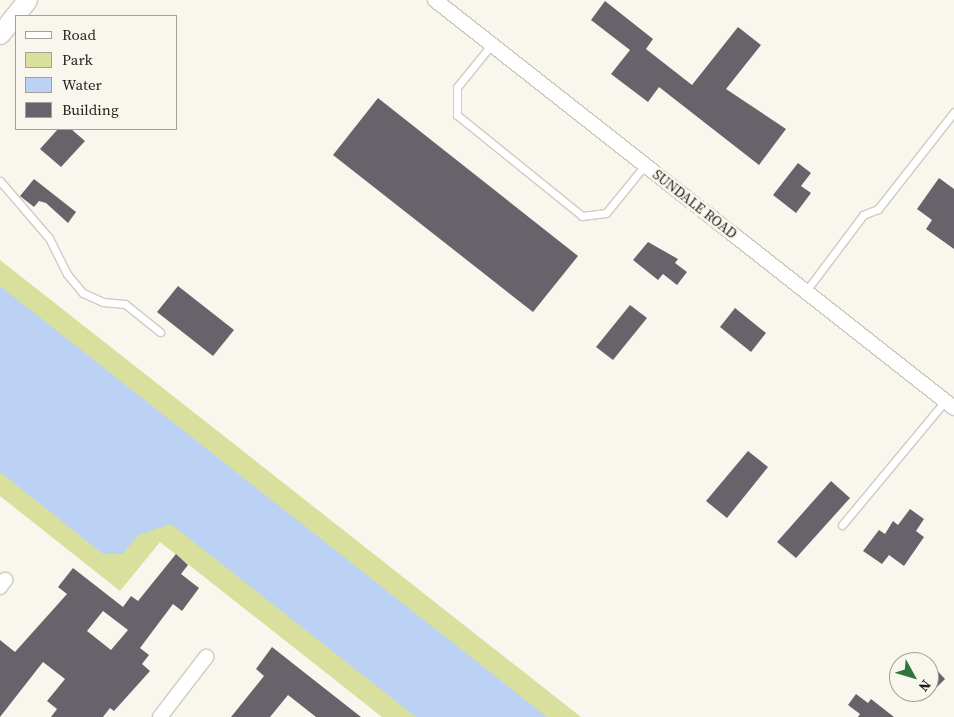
<!DOCTYPE html>
<html>
<head>
<meta charset="utf-8">
<style>
	body { margin:0 }
	#map { position:relative; width:954px; height:717px; overflow:hidden; background:#f9f7ed; font-family:"Source Serif 4",serif }
	div>[style] { position:absolute }
	[style*='--x'] { left:calc(var(--x)*1px); top:calc(var(--y)*1px); width:calc(var(--w)*1px); rotate:calc(var(--a)*1deg) }
	.green>* { inset:0; background:#d9df9c }
	.water>* { inset:0; background:#bbd2f5 }
	.building>* { inset:0; background:#68636b }
	.roads { filter:drop-shadow(1px 0 #ceccc1) drop-shadow(-1px 0 #ceccc1) drop-shadow(0 1px #ceccc1) drop-shadow(0 -1px #ceccc1) }
	.lane>* { height:7px; margin:-3.5px; padding:0 3.5px; transform-origin:3.5px; border-radius:3.5px; background:#fff }
	.street>* { height:14px; margin:-7px; padding:0 7px; transform-origin:7px; border-radius:7px; background:#fff }
	.secondary>* { height:19px; margin:-9.5px; padding:0 9.5px; transform-origin:9.5px; border-radius:9.5px; background:#fff }
	span { translate:-50% -50%; white-space:nowrap; text-align:center; line-height:1.15; -webkit-text-stroke:5px #f9f7ed; paint-order:stroke }
	.street-label { font-size:14px; color:#1f1e1b }
	.legend { position:absolute; left:15px; top:15px; width:162px; height:115px; box-sizing:border-box; background:#f9f7ed; border:1px solid #a2a099; margin:0; padding:6px 9px; list-style:none; font-size:15px; color:#1f1e1b }
	.legend li { display:flex; align-items:center; gap:10px; height:25px }
	.legend b { width:25px; border:1px solid #a2a099 }
	.north { position:absolute; left:889px; top:652px; width:50px; height:50px; box-sizing:border-box; background:#f9f7ed; border:1px solid #a2a099; border-radius:50%; rotate:129deg; font-size:14px; font-weight:700; line-height:20px; text-align:center; color:#1f1e1b }
	.north::after { content:''; display:block; margin:auto; width:18px; height:22px; background:#307540; clip-path:polygon(50% 0,100% 100%,50% 72%,0 100%) }
</style>
</head>
<body>
<div id="map">
	<div class="green">
		<i style="clip-path:polygon(0 260px,581px 717px,382px 717px,160px 542px,120px 591px,0 496px)"></i>
	</div>
	<div class="water">
		<i style="clip-path:polygon(0 286px,547px 717px,416px 717px,171px 524px,138px 535px,123px 554px,103px 554px,0 472px)"></i>
	</div>
	<div class="building">
		<i style="clip-path:polygon(605px 1px,653px 39px,646px 49px,692px 85px,738px 27px,761px 45px,726px 89px,786px 129px,759px 165px,659px 87px,648px 102px,611px 74px,630px 50px,591px 20px)"></i>
		<i style="clip-path:polygon(378px 98px,578px 256px,533px 312px,333px 155px)"></i>
		<i style="clip-path:polygon(58px 129px,71px 129px,85px 141px,61px 167px,40px 149px)"></i>
		<i style="clip-path:polygon(798px 163px,811px 173px,801px 186px,811px 193px,796px 213px,773px 195px)"></i>
		<i style="clip-path:polygon(939px 178px,954px 189px,954px 249px,926px 229px,932px 220px,917px 209px)"></i>
		<i style="clip-path:polygon(34px 179px,76px 212px,68px 223px,46px 203px,39px 201px,34px 207px,20px 196px)"></i>
		<i style="clip-path:polygon(648px 242px,678px 259px,675px 263px,687px 272px,677px 285px,663px 274px,658px 280px,633px 260px)"></i>
		<i style="clip-path:polygon(178px 286px,234px 330px,213px 356px,157px 312px)"></i>
		<i style="clip-path:polygon(630px 305px,647px 318px,613px 360px,596px 347px)"></i>
		<i style="clip-path:polygon(735px 308px,766px 333px,751px 352px,720px 327px)"></i>
		<i style="clip-path:polygon(748px 451px,768px 467px,727px 518px,706px 501px)"></i>
		<i style="clip-path:polygon(831px 481px,850px 498px,796px 558px,777px 542px)"></i>
		<i style="clip-path:polygon(910px 509px,924px 519px,916px 531px,924px 537px,904px 566px,889px 555px,882px 564px,863px 551px,879px 530px,885px 534px,893px 521px,898px 525px)"></i>
		<i style="clip-path:polygon(evenodd,176px 554px,188px 565px,181px 574px,199px 588px,182px 611px,173px 604px,140px 648px,149px 655px,142px 664px,150px 671px,114px 711px,110px 708px,103px 717px,51px 717px,57px 709px,47px 701px,65px 679px,43px 662px,0 717px,0 640px,15px 652px,67px 594px,58px 587px,73px 568px,123px 607px,131px 596px,138px 601px,176px 554px,103px 611px,128px 630px,111px 650px,87px 631px,103px 611px)"></i>
		<i style="clip-path:polygon(272px 647px,305px 673px,361px 717px,316px 717px,288px 695px,270px 717px,231px 717px,264px 676px,256px 669px)"></i>
		<i style="clip-path:polygon(929px 662px,945px 679px,929px 695px)"></i>
		<i style="clip-path:polygon(856px 694px,868px 703px,871px 699px,894px 717px,858px 717px,860px 714px,848px 705px)"></i>
	</div>
	<div class="roads">
		<div class="lane">
			<i style="--x:492;--y:44;--w:55;--a:129.1"></i>
			<i style="--x:457;--y:87;--w:28;--a:90"></i>
			<i style="--x:457;--y:115;--w:161;--a:38.9"></i>
			<i style="--x:582;--y:216;--w:24;--a:-7"></i>
			<i style="--x:606;--y:213;--w:62;--a:-50.9"></i>
			<i style="--x:0;--y:181;--w:75;--a:49.3"></i>
			<i style="--x:49;--y:238;--w:40;--a:63.4"></i>
			<i style="--x:67;--y:274;--w:25;--a:50"></i>
			<i style="--x:83;--y:293;--w:22;--a:24"></i>
			<i style="--x:103;--y:302;--w:22;--a:5"></i>
			<i style="--x:125;--y:304;--w:45;--a:38.7"></i>
			<i style="--x:806;--y:291;--w:95;--a:-53.1"></i>
			<i style="--x:863;--y:215;--w:16;--a:-22"></i>
			<i style="--x:878;--y:209;--w:123;--a:-51.9"></i>
			<i style="--x:842;--y:525;--w:161;--a:-50.3"></i>
		</div>
		<div class="street">
			<i style="--x:435;--y:0;--w:660;--a:38.17"></i>
			<i style="--x:0;--y:587;--w:9;--a:-54"></i>
			<i style="--x:160;--y:717;--w:76;--a:-52.5"></i>
		</div>
		<div class="secondary">
			<i style="--x:0;--y:34;--w:43;--a:-51.5"></i>
		</div>
	</div>
	<div class="street-label">
		<span style="left:695px;top:204px;rotate:38deg">SUNDALE ROAD</span>
	</div>
	<ul class="legend">
	<li><b style="height:6px;background:#fff"></b>Road</li>
	<li><b style="height:14px;background:#d9df9c"></b>Park</li>
	<li><b style="height:14px;background:#bbd2f5"></b>Water</li>
	<li><b style="height:14px;background:#68636b"></b>Building</li>
	</ul>
	<div class="north">N</div>
</div>
</body>
</html>
